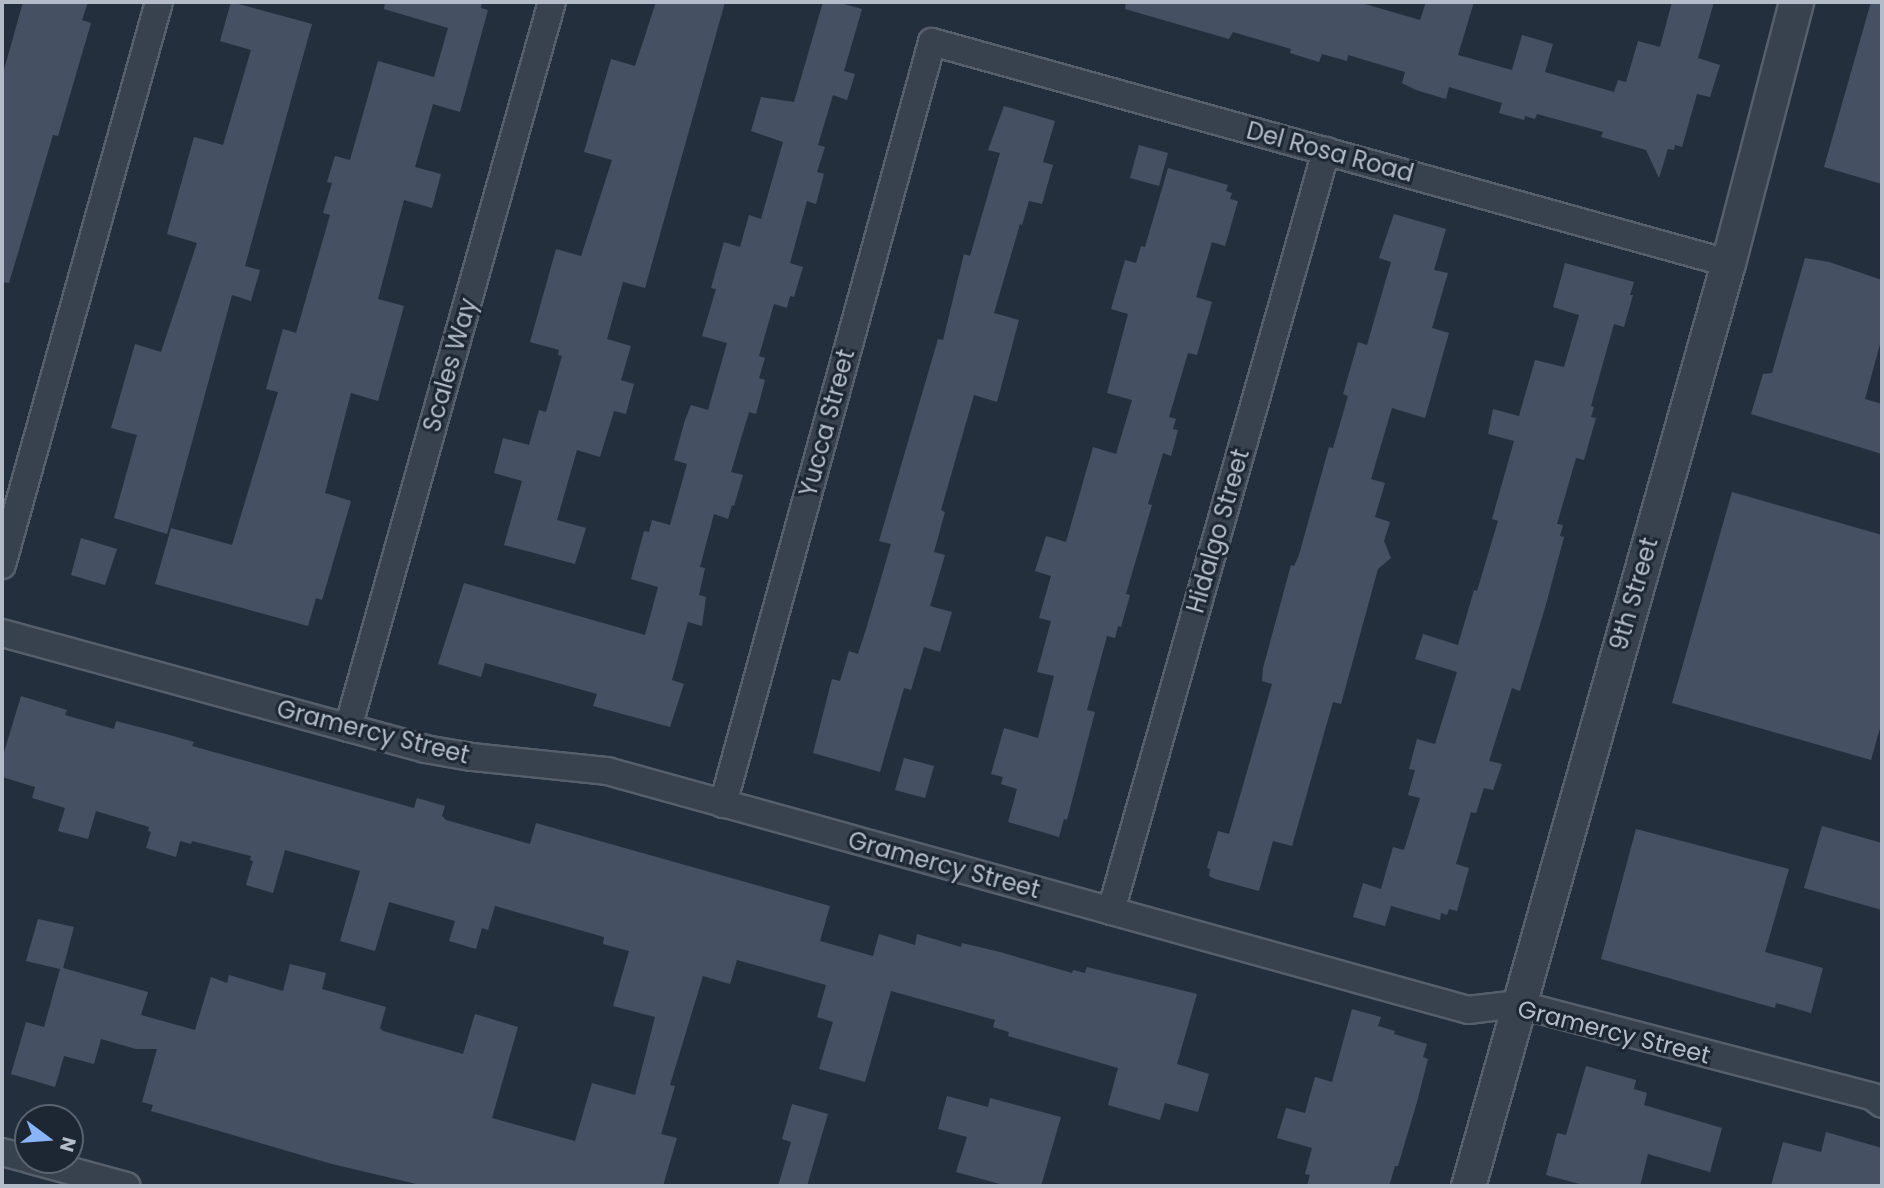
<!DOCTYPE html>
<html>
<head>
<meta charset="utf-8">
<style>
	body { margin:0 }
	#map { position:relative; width:1884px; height:1188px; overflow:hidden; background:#242f3e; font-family:Poppins,sans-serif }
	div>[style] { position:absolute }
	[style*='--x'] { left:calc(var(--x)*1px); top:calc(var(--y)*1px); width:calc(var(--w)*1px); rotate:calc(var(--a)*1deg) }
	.building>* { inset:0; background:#455162 }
	.roads { filter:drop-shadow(2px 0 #565f6c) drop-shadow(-2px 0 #565f6c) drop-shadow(0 2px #565f6c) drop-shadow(0 -2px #565f6c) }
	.minor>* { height:26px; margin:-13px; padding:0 13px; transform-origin:13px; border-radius:13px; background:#38414e }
	.tertiary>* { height:33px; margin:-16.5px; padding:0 16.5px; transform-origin:16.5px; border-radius:16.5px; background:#38414e }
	span { translate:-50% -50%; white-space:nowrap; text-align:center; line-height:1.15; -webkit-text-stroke:6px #1d2633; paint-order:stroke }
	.street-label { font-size:24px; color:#b4bcc9 }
	.frame { position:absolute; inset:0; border:4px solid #b4bcc9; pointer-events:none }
	.north { position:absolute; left:14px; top:1104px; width:70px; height:70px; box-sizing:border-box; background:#1d2633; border:2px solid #59626f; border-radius:50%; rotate:106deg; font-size:19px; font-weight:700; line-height:28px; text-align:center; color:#b4bcc9 }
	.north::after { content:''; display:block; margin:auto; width:24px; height:32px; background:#8ab4f8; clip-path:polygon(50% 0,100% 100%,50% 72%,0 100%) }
</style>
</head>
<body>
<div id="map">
	<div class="building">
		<i style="clip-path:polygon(23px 2px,88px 2px,82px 20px,91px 23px,58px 136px,53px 135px,9px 283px,2px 282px,2px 77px)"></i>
		<i style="clip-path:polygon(231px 2px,312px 24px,245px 266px,260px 270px,251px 301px,232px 295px,167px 534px,114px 518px,137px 435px,111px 428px,135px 344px,161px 352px,197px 243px,167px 234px,194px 137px,223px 145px,251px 50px,220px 41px)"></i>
		<i style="clip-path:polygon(385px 2px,482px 2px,481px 8px,488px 10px,460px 112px,433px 104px,415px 167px,441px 174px,432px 208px,404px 200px,378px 299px,404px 306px,378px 401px,351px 393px,325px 493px,351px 501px,322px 600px,316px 598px,308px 626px,155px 584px,171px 528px,232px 545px,278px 392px,266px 389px,283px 329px,296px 333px,330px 215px,323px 213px,332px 183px,327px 182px,335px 156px,350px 160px,378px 61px,434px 77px,448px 28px,384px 9px)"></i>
		<i style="clip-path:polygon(656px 2px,725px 2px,645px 288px,623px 282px,607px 339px,631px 346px,621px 380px,634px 384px,626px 414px,614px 411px,600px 457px,577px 450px,557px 520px,586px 528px,575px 564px,504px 545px,522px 481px,494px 473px,503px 438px,529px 445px,539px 410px,546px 412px,562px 356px,558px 355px,559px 350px,530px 342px,556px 249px,581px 256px,612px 160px,584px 152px,611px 59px,635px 66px)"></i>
		<i style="clip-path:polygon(823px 2px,837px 2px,862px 9px,844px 71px,855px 74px,847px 100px,833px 95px,818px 145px,825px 147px,817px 172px,824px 174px,816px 204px,807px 201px,790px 263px,803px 267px,794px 297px,790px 296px,787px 308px,774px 304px,759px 356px,765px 358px,759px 378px,765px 380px,756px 414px,749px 412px,731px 472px,743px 475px,734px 506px,732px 505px,728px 519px,714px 514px,700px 567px,705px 568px,699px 595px,706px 597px,702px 626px,688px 622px,672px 680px,684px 684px,670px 727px,593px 706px,597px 694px,485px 663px,481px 677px,438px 664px,464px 583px,645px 635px,658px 587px,631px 579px,644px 531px,649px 532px,652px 520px,670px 525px,687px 464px,674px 460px,685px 420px,691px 405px,708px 410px,727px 343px,702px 336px,716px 289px,711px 288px,724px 242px,740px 247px,749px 215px,761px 219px,783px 142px,751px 131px,761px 97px,794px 102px)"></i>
		<i style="clip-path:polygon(1126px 2px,1358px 2px,1420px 20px,1426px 2px,1474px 2px,1458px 55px,1512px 70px,1522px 35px,1553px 44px,1545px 72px,1614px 92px,1618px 80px,1626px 82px,1638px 41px,1660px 47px,1672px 2px,1714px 2px,1698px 58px,1720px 65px,1710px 97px,1697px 94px,1682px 147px,1675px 145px,1674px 150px,1668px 149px,1659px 178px,1646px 150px,1601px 137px,1603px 132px,1537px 114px,1535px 119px,1525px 116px,1524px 120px,1499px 113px,1502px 103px,1449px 87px,1446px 99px,1416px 90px,1402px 83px,1405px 72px,1348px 55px,1347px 61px,1322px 54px,1319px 62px,1290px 53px,1291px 49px,1233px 32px,1229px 39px,1125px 9px)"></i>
		<i style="clip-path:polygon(1871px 2px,1882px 2px,1882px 184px,1824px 167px)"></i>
		<i style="clip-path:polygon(1004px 106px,1055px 121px,1043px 162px,1053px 165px,1042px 204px,1029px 201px,1022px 225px,1020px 224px,994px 313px,1019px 320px,997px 402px,974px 395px,941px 510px,945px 512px,934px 552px,945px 555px,930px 606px,952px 612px,940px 652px,924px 647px,911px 690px,904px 688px,880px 772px,813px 753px,832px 679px,840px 681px,849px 651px,858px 654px,867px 626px,891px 544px,879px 541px,938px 339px,943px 340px,964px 254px,970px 256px,1000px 153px,988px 150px)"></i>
		<i style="clip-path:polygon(1139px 145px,1168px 153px,1159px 186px,1130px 178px)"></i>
		<i style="clip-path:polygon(1168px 168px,1228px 185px,1226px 191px,1232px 193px,1230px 199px,1238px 201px,1225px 246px,1212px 242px,1196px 297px,1212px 302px,1197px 355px,1188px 353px,1169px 417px,1176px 419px,1173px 429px,1178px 430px,1171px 456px,1163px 453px,1148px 504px,1152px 505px,1126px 594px,1130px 595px,1121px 627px,1118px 626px,1115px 638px,1107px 636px,1087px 710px,1095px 712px,1067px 820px,1064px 819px,1059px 837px,1008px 822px,1017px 789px,1001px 784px,1003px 777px,991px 774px,1004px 728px,1038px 738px,1054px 676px,1037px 672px,1051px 621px,1039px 618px,1051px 576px,1035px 571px,1046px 536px,1066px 542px,1093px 447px,1116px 454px,1132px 400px,1107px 393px,1128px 314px,1111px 309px,1125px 260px,1136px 263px,1141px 246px,1145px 247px)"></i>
		<i style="clip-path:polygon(1394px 214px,1446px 229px,1434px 270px,1448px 273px,1432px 328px,1449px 333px,1425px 418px,1392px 408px,1371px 479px,1385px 483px,1375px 517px,1390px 522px,1384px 541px,1391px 558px,1378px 569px,1341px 704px,1333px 702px,1292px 846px,1273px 841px,1259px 891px,1215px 879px,1209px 876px,1210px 869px,1207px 868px,1218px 831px,1229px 834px,1244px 782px,1272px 684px,1262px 681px,1263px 668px,1291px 565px,1294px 566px,1299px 555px,1329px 447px,1333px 448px,1348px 396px,1343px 394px,1358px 342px,1367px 345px,1391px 262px,1379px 258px)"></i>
		<i style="clip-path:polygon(1805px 258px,1829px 262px,1882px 280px,1882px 337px,1865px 399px,1882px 404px,1882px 454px,1751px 414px,1763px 374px,1772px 373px)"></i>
		<i style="clip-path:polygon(1565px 263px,1634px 282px,1630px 295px,1633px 295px,1624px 327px,1614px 324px,1591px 406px,1594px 407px,1591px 417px,1596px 418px,1584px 460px,1576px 458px,1557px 524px,1563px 525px,1560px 536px,1564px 537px,1545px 608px,1520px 691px,1512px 688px,1489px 761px,1502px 764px,1493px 790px,1484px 788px,1476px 813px,1471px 812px,1456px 864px,1469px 868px,1457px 911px,1449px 909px,1447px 915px,1441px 913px,1440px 920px,1391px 906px,1385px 926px,1353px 917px,1363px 883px,1381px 889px,1393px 847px,1404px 850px,1420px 798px,1408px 795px,1415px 770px,1409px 769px,1417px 739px,1435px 744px,1457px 672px,1415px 659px,1423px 634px,1458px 645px,1474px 590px,1477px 591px,1498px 521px,1492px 519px,1514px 441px,1488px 434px,1493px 409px,1519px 416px,1535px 360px,1564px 367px,1579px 315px,1553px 307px)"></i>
		<i style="clip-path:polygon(1732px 492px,1882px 535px,1882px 721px,1871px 760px,1672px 703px)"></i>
		<i style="clip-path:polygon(81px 538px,117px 549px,105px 585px,71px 575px)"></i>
		<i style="clip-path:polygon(21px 696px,67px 710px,65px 715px,114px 729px,116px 721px,166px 734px,194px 742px,192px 746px,414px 808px,417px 798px,445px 806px,442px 816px,446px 820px,530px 844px,536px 823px,830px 906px,820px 941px,873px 956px,879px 934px,915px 945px,917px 934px,961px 947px,962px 943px,1000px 952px,1072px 973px,1073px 970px,1085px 973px,1087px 967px,1197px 994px,1177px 1064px,1209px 1074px,1198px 1112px,1165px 1103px,1160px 1120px,1108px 1105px,1118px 1068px,1008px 1036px,1009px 1032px,993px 1027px,995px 1020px,891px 991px,865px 1082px,819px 1069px,833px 1022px,817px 1017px,826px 985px,737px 960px,730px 984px,703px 976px,670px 1085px,675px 1086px,661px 1134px,677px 1138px,663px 1186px,425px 1186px,332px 1164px,151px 1111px,153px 1105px,142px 1102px,157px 1049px,136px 1049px,101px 1039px,94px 1064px,64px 1056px,55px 1087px,11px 1074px,26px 1022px,44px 1027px,60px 969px,26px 961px,38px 919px,74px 927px,63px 968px,148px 992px,141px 1015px,195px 1030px,211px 977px,227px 983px,229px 975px,283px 991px,290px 964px,326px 973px,322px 989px,386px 1007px,380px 1028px,383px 1031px,463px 1054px,475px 1014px,518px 1027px,492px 1118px,575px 1141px,592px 1083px,635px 1095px,655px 1017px,613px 1006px,629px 951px,603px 944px,604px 937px,495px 906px,488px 930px,482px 928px,476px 949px,449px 941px,455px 921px,389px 902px,375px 951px,340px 941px,360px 871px,285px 850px,273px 893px,246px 885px,253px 861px,250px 860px,251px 856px,192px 841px,191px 844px,180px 841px,176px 857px,146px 848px,151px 832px,148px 831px,149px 827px,96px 811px,88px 839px,58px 831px,65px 808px,32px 798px,35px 787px,2px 777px,2px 759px)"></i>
		<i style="clip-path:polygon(904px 758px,934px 766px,925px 798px,895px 790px)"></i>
		<i style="clip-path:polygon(1822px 826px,1882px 843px,1882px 910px,1804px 888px)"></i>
		<i style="clip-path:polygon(1636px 829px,1789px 869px,1765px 952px,1823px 968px,1811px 1013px,1776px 1003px,1775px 1008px,1601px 959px)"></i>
		<i style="clip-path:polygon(1352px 1009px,1381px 1017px,1378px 1026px,1395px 1031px,1394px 1034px,1427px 1044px,1423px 1057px,1428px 1059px,1417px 1102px,1398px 1166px,1395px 1166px,1389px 1186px,1307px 1186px,1310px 1175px,1305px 1174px,1312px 1148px,1277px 1138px,1286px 1108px,1305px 1113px,1315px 1077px,1332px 1082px)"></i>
		<i style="clip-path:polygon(1586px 1066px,1636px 1080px,1634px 1089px,1647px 1093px,1644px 1105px,1722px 1128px,1710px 1172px,1648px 1154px,1640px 1186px,1587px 1186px,1546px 1175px,1557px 1133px,1566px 1135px)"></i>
		<i style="clip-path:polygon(947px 1096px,988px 1107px,990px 1098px,1061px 1117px,1041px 1186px,1007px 1186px,956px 1172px,967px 1137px,938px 1129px)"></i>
		<i style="clip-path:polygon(792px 1104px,828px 1114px,807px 1186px,778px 1186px,791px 1142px,782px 1139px)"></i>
		<i style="clip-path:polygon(1826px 1132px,1882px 1148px,1882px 1186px,1771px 1186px,1783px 1142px,1821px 1152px)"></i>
	</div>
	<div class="roads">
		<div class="minor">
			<i style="--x:2;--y:565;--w:584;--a:-74.42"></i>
			<i style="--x:2;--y:633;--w:439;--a:15.3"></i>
			<i style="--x:425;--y:749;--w:48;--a:9.7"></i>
			<i style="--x:472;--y:757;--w:136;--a:5.9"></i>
			<i style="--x:607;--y:771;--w:894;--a:15.51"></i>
			<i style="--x:1468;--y:1010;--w:49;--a:-7"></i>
			<i style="--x:1517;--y:1004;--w:368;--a:14.6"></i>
			<i style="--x:1873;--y:1097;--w:11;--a:38"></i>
			<i style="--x:348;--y:728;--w:754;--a:-74.31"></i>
			<i style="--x:723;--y:804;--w:790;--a:-74.66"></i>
			<i style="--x:932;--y:42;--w:826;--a:15.52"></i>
			<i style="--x:1111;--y:911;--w:790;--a:-74.2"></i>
			<i style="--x:2;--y:1152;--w:27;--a:15"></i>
			<i style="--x:31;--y:1160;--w:99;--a:15.2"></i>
		</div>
		<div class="tertiary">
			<i style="--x:1468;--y:1186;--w:959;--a:-74.27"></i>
			<i style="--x:1728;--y:263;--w:270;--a:-75.4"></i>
		</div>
	</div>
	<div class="street-label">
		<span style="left:1330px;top:152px;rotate:15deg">Del Rosa Road</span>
		<span style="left:450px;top:365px;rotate:-74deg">Scales Way</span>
		<span style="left:827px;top:423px;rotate:-75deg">Yucca Street</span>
		<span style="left:1218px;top:531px;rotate:-74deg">Hidalgo Street</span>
		<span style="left:1634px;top:594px;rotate:-74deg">9th Street</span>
		<span style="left:373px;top:732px;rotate:14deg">Gramercy Street</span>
		<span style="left:944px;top:865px;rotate:15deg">Gramercy Street</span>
		<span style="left:1614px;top:1032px;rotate:14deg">Gramercy Street</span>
	</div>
	<div class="frame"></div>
	<div class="north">N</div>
</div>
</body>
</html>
